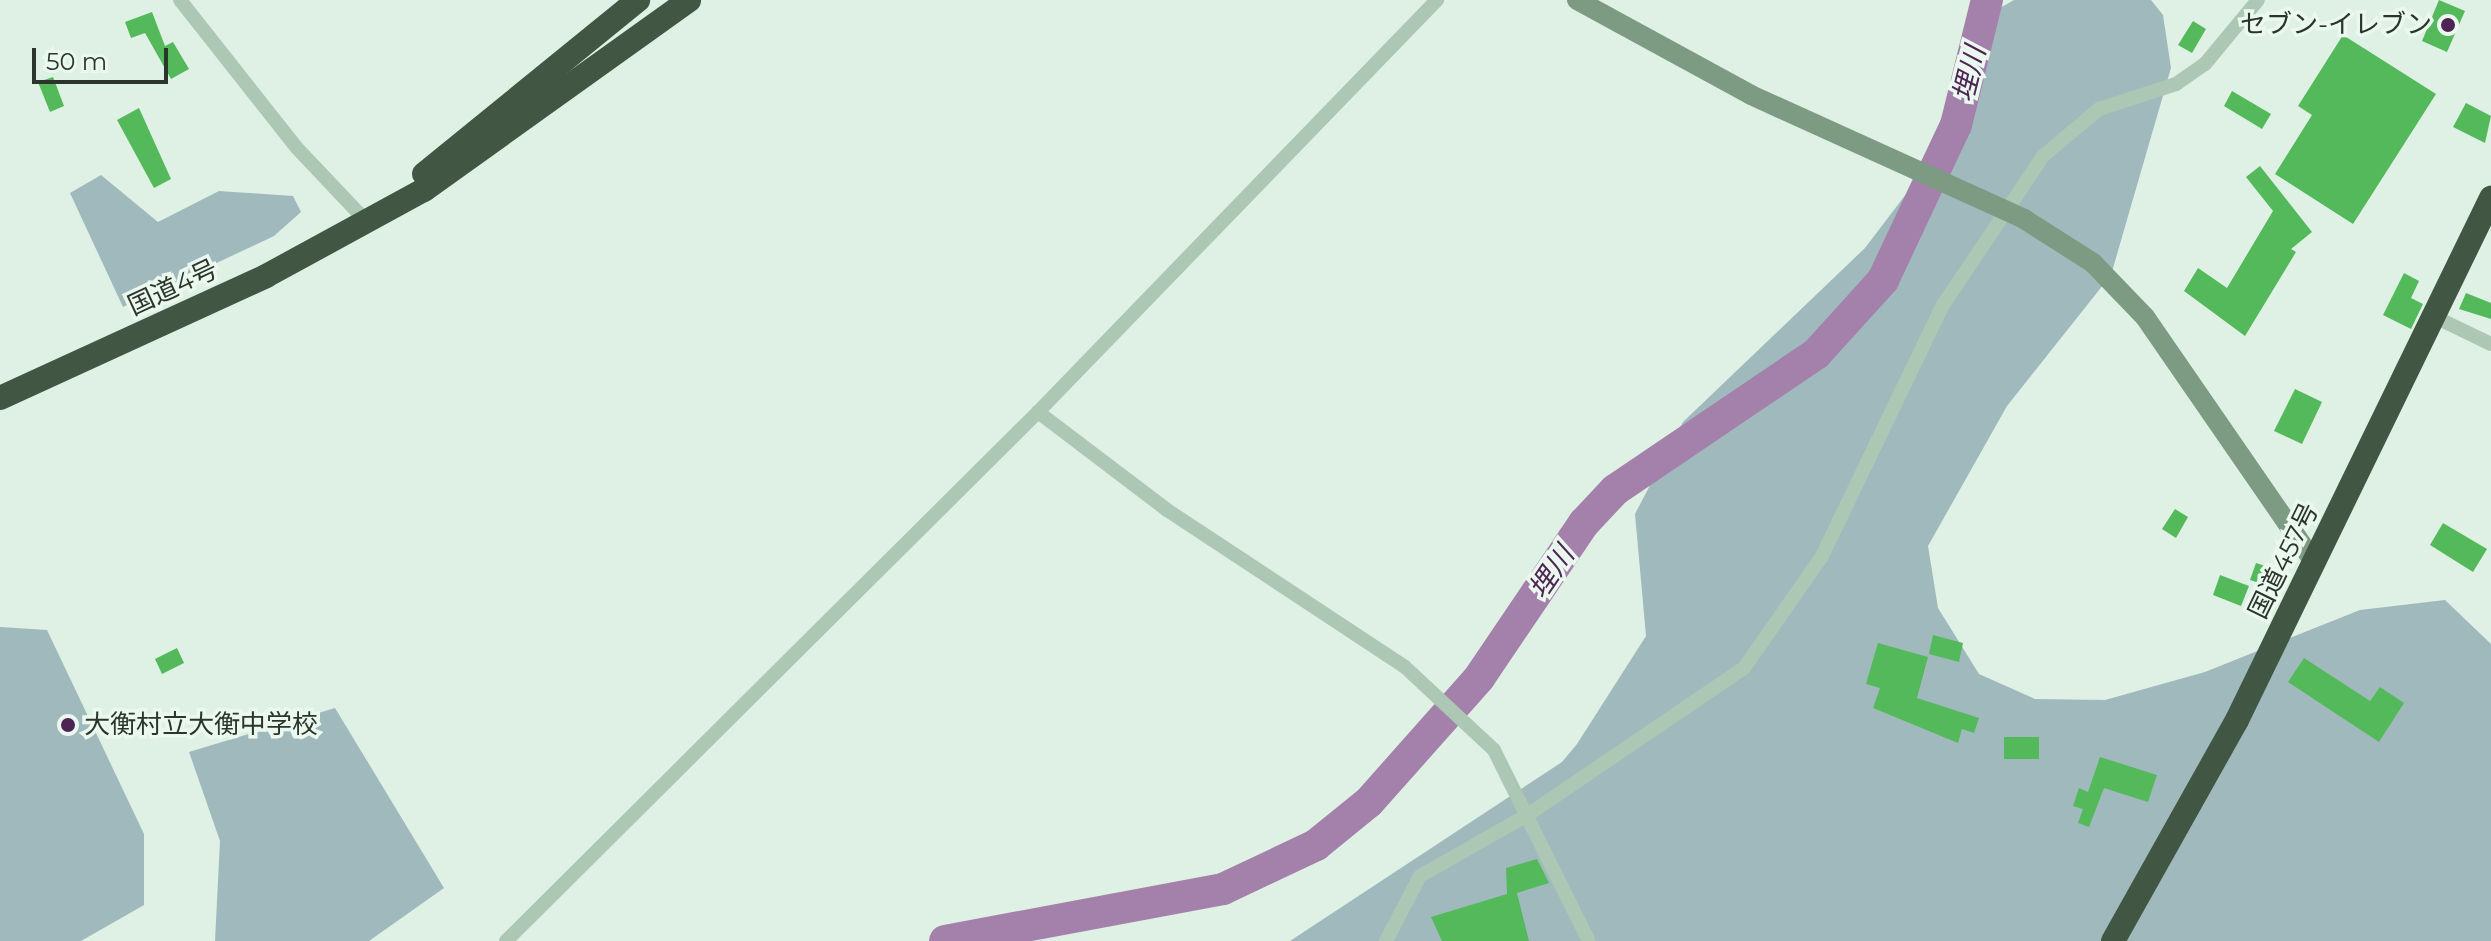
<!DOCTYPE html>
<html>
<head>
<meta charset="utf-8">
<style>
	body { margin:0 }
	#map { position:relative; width:2491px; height:941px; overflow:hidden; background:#dff0e5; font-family:Montserrat,"Noto Sans JP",sans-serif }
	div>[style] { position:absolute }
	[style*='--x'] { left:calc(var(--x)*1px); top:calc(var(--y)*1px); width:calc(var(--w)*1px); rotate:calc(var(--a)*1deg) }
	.green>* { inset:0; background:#a0b9bd }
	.river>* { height:32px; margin:-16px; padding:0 16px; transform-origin:16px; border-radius:16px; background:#a481aa }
	.building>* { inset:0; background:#54b95a }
	.street>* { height:14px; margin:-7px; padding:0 7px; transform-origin:7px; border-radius:7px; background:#acc7b3 }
	.secondary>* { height:20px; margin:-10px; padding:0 10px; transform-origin:10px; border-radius:10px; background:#7d9a82 }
	.highway>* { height:24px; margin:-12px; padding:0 12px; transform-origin:12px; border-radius:12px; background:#425644 }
	.dots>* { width:22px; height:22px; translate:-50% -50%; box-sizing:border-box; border:4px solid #ebf8ef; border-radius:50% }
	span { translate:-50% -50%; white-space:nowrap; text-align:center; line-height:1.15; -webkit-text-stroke:7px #ebf8ef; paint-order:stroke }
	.poi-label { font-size:26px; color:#2a362b }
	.right { translate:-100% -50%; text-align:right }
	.left { translate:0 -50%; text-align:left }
	.street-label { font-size:26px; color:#2a362b }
	.water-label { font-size:28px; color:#4d2453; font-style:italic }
	.scale { position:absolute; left:32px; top:48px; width:136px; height:36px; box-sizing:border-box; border:4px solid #2a362b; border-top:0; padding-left:10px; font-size:24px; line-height:28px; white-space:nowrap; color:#2a362b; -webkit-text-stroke:6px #ebf8ef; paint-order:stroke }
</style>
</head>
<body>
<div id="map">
	<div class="green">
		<i style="clip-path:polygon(2014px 0,2151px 0,2163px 15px,2171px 68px,2111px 275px,2007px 406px,1928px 546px,1938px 608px,1979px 674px,2035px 699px,2105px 700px,2205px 672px,2360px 610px,2445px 600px,2491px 644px,2491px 941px,1290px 941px,1562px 762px,1577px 744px,1646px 636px,1635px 514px,1683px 422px,1865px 248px,1973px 106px,2000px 8px)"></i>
		<i style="clip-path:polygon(101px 175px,158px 222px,219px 191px,293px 196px,301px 212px,274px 236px,123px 307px,70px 193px)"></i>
		<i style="clip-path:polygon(0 627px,47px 630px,144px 834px,144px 905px,81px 941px,0 941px)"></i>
		<i style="clip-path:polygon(335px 708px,444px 888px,369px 941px,215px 941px,220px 841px,189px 752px)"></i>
	</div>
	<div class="river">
		<i style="--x:945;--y:941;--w:283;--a:-10.6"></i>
		<i style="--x:1223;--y:889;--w:103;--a:-25.3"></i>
		<i style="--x:1316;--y:845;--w:68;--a:-39.1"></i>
		<i style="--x:1369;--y:802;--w:166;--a:-48.4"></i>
		<i style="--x:1479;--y:678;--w:187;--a:-55.9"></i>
		<i style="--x:1584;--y:523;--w:45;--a:-46.8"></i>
		<i style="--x:1615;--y:490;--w:243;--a:-34.1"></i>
		<i style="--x:1816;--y:354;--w:100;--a:-47.8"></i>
		<i style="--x:1883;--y:280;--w:171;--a:-64.8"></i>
		<i style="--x:1956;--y:125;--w:129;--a:-76.1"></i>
	</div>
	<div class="building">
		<i style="clip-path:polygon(2439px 0,2465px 11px,2447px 52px,2422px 41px)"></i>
		<i style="clip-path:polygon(152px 12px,165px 46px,173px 42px,189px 69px,171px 79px,145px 33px,131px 38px,125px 22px)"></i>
		<i style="clip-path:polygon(2193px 21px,2206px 29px,2192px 53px,2178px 45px)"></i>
		<i style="clip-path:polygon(2343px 35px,2436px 94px,2353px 224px,2275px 174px,2312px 115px,2298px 106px)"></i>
		<i style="clip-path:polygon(53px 77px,64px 106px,50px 112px,38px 82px)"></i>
		<i style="clip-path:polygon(2232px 91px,2271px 114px,2262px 129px,2224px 106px)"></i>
		<i style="clip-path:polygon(2466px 103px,2491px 116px,2485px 143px,2453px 127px)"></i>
		<i style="clip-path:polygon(139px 108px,171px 179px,154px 188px,117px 120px)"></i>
		<i style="clip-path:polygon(2260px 166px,2312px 232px,2291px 249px,2296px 252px,2245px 336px,2184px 291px,2198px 268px,2227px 288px,2273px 211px,2246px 177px)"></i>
		<i style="clip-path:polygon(2404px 273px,2419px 281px,2411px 298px,2423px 304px,2411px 329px,2383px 315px)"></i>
		<i style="clip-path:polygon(2466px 293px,2491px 303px,2491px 319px,2459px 309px)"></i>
		<i style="clip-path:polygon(2295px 389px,2322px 402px,2302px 444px,2274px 431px)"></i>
		<i style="clip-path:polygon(2175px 509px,2188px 517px,2176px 538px,2162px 529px)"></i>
		<i style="clip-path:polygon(2443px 523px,2487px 549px,2473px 572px,2430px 545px)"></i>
		<i style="clip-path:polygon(2256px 563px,2281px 571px,2275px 588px,2250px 580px)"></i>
		<i style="clip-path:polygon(2220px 575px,2249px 586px,2241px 606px,2213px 595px)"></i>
		<i style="clip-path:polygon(1933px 635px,1963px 643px,1959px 662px,1929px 654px)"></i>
		<i style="clip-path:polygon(1878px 643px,1928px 657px,1917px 698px,1979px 718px,1974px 733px,1962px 729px,1958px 743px,1873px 708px,1880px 688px,1866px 684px)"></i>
		<i style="clip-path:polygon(177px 648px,184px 663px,162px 674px,155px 659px)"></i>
		<i style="clip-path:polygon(2304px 658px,2370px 701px,2380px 687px,2404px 703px,2379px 742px,2288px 682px)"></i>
		<i style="clip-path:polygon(2004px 737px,2039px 737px,2039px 759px,2004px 759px)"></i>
		<i style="clip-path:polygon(2100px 757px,2157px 775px,2148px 802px,2104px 788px,2089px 827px,2078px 823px,2083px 809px,2073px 806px,2079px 788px,2088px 792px)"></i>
		<i style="clip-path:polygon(1537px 859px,1549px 883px,1517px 893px,1529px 941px,1442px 941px,1431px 917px,1507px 894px,1506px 868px)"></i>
	</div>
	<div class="street">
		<i style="--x:180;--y:0;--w:187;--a:51.7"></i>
		<i style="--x:296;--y:147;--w:100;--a:46.6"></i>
		<i style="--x:2433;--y:316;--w:64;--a:25.8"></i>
		<i style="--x:1038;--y:412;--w:162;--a:37.2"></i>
		<i style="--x:1167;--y:510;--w:285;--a:33.4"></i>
		<i style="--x:1405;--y:667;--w:122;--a:43"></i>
		<i style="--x:1494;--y:750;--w:213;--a:63.6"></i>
		<i style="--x:506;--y:941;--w:750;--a:-44.84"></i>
		<i style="--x:1038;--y:412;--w:574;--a:-45.92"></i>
		<i style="--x:1386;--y:941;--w:73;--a:-62.4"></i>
		<i style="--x:1420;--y:876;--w:125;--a:-29.6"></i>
		<i style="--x:1529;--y:814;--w:260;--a:-34.2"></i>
		<i style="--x:1744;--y:668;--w:136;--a:-55.1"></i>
		<i style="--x:1822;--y:556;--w:279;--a:-64.3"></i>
		<i style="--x:1943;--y:305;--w:179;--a:-56.1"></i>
		<i style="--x:2043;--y:156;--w:73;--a:-40"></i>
		<i style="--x:2099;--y:109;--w:81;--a:-18"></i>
		<i style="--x:2176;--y:84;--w:35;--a:-35"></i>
		<i style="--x:2205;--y:64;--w:83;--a:-50.4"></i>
	</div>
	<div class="secondary">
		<i style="--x:1577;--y:0;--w:198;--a:28.6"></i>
		<i style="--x:1751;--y:95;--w:300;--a:24.4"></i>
		<i style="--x:2024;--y:219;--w:82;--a:32.5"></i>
		<i style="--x:2093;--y:263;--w:75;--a:46.1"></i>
		<i style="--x:2145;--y:317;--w:298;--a:55.4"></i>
	</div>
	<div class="highway">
		<i style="--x:424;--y:174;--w:276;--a:-39.1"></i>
		<i style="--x:0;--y:398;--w:293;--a:-24.6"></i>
		<i style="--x:266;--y:276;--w:180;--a:-28.6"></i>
		<i style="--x:424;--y:190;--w:326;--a:-35.6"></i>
		<i style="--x:2113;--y:941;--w:253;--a:-60.7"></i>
		<i style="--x:2237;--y:720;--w:581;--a:-64.05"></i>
	</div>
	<div class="dots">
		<i style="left:2448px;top:25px;background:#4d2453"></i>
		<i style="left:68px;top:725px;background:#4d2453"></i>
	</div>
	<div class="poi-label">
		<span class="right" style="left:2432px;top:25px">セブン-イレブン</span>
		<span class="left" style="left:84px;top:725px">大衡村立大衡中学校</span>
	</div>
	<div class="street-label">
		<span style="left:173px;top:288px;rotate:-25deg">国道4号</span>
		<span style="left:2284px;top:561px;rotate:-64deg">国道457号</span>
	</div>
	<div class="water-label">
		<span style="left:1969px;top:74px;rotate:-76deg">埋川</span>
		<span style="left:1551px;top:572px;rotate:-56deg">埋川</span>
	</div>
	<div class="scale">50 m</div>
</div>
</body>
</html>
